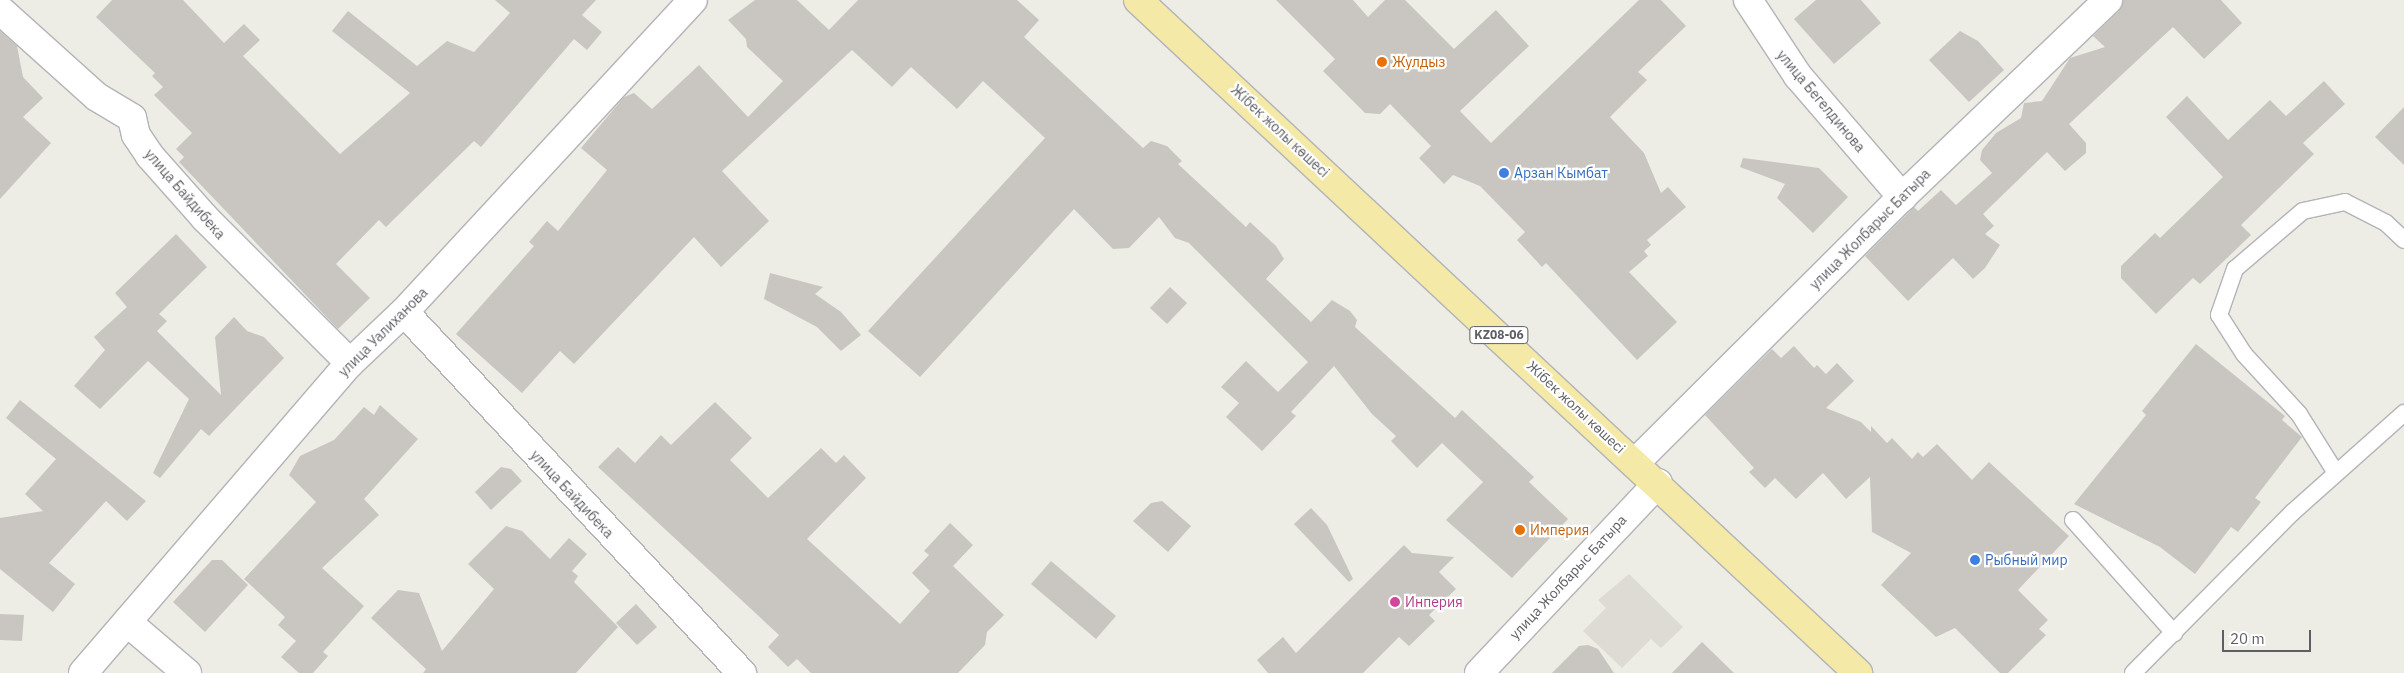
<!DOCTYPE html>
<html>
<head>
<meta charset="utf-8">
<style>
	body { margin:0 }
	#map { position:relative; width:2404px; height:673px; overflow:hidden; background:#edece5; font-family:"IBM Plex Sans",sans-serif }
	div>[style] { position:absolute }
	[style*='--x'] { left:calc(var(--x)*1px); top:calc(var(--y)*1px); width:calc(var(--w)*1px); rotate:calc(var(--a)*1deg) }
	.education>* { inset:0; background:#dddbd4 }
	.building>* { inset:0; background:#c9c6c2 }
	.roads { filter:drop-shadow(1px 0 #b2b4b8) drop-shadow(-1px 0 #b2b4b8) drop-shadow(0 1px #b2b4b8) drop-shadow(0 -1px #b2b4b8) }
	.service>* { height:16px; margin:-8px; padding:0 8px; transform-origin:8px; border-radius:8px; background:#fff }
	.minor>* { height:28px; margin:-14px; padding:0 14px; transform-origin:14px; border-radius:14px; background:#fff }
	.trunk>* { height:28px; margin:-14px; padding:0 14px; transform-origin:14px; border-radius:14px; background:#f4e9a6 }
	.dots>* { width:14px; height:14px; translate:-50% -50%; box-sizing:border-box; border:2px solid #fff; border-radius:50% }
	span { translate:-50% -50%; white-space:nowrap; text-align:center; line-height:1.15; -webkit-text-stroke:4.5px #fff; paint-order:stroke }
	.shield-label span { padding:1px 4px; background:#fff; border:1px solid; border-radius:4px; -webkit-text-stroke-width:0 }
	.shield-label { font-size:12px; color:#5d5f64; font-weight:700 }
	.food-label { font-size:14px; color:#c56008 }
	.left { translate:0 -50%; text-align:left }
	.street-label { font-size:14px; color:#5d5f64 }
	.shop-label { font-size:14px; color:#366cbe }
	.hotel-label { font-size:14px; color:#b23c85 }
	.scale { position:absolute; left:2222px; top:630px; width:89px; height:22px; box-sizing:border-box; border:2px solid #5d5f64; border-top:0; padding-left:6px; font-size:15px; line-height:18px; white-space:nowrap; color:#5d5f64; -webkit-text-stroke:4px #fff; paint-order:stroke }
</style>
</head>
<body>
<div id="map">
	<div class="education">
		<i style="clip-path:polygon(1629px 574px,1683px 627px,1661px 648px,1651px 639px,1622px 668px,1583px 631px,1606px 608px,1598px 600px)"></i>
	</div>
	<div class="building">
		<i style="clip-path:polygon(112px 0,183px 0,224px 43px,244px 24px,260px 40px,243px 56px,340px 154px,410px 93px,332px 31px,348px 11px,417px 66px,447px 41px,474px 52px,510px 13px,495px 0,596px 0,582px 15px,602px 32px,587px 50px,574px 39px,481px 147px,474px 141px,386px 227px,379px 220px,336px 264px,370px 298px,338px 329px,179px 162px,184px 157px,176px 149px,192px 133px,154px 95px,163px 87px,152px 76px,155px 73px,96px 17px)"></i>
		<i style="clip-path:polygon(755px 0,797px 0,829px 30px,858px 0,1017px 0,1039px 20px,1024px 37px,1143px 148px,1151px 141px,1167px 146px,1182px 161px,1178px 164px,1246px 227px,1250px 222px,1276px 246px,1284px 259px,1266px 279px,1311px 322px,1332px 300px,1350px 311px,1357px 320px,1355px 327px,1455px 418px,1462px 410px,1534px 477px,1529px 482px,1568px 519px,1512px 578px,1446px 520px,1483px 482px,1442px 443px,1417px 468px,1391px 441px,1396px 436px,1372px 414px,1334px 366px,1291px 412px,1296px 416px,1262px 451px,1226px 417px,1239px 403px,1221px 387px,1246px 361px,1278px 392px,1308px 362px,1189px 243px,1175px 238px,1159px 217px,1129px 248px,1113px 249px,1074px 209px,920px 377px,868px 331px,1045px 138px,983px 81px,957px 109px,911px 67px,892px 87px,852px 50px,722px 171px,769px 221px,721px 267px,694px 237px,574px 364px,560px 351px,522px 393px,456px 334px,534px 246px,529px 242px,547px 221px,558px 231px,607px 170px,581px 148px,624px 97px,634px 93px,652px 109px,699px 65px,748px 117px,783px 81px,747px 47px,746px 39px,728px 20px)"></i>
		<i style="clip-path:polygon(1276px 0,1353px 0,1368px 17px,1385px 0,1405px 0,1454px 49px,1496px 10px,1529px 46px,1460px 111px,1491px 143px,1639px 0,1661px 0,1686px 26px,1638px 72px,1647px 80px,1610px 117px,1644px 153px,1661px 193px,1668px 187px,1686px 207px,1647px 240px,1651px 245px,1644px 251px,1648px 256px,1629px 272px,1677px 322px,1637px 360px,1546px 263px,1542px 267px,1517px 240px,1525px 232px,1480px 186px,1453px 175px,1444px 184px,1419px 158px,1431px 146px,1390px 104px,1380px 114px,1365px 113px,1323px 71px,1335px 59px)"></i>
		<i style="clip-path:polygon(1816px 0,1861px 0,1881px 23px,1834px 64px,1794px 19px)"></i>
		<i style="clip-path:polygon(2123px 0,2221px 0,2242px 23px,2204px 59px,2173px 27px,2069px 124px,2086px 143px,2086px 153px,2065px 171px,2047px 152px,1983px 214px,1994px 226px,1985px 234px,2000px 245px,1985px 268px,1973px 279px,1953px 258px,1908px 301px,1865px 256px,1914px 207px,1918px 211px,1941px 190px,1956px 205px,1992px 173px,1980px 160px,1982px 150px,1996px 133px,2021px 118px,2024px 103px,2042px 101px,2070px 58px,2105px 47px,2093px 36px,2119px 11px)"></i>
		<i style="clip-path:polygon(0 31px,17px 46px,23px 77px,43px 98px,23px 117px,51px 143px,0 199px)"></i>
		<i style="clip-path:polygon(1960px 31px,1978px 41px,2004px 70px,1969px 102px,1929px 60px)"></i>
		<i style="clip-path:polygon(2324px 81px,2345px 104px,2303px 143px,2314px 154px,2241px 225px,2251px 235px,2200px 284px,2193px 278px,2156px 314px,2121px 278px,2121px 266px,2155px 233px,2160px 238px,2223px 177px,2166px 117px,2187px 96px,2228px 140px,2270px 100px,2286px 116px)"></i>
		<i style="clip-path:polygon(2404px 107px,2404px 165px,2375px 137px)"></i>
		<i style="clip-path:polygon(1743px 158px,1819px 168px,1848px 197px,1813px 233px,1777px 198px,1785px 184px,1740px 167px)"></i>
		<i style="clip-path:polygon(176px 234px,207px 267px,159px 314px,167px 321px,157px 331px,221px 395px,215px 337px,234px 317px,247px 331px,264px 337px,284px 358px,209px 436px,201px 429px,160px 478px,153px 473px,189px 399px,148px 361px,100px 409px,74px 386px,105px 350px,94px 337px,127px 307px,115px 293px)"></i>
		<i style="clip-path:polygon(770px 273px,823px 287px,815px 294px,841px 312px,861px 335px,841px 351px,817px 327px,764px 299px)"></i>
		<i style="clip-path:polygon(1170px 287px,1187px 303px,1167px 324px,1150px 308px)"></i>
		<i style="clip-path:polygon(2196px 344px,2285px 416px,2282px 420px,2302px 437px,2255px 498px,2261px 502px,2238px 532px,2231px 527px,2195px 574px,2160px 547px,2074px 504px,2146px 415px,2142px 411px)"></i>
		<i style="clip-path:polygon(1794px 346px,1814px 368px,1817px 365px,1826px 374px,1837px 363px,1854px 381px,1826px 408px,1861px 422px,1871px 432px,1871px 426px,1887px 443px,1892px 438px,1912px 459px,1918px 452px,1923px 457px,1937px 444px,1972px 480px,1989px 462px,2069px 536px,2018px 590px,2048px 620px,2039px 629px,2046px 635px,2008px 673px,2000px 673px,1955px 628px,1936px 637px,1881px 585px,1911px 553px,1872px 532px,1870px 477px,1846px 499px,1823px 473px,1796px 499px,1775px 478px,1765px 488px,1749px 472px,1754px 468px,1705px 415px,1772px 349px,1781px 358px)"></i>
		<i style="clip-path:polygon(20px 400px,146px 501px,127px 521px,106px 501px,49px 563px,75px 584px,53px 612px,0 569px,0 518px,43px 511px,25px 494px,56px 459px,6px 418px)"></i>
		<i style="clip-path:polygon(715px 402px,752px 438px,730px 460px,768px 498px,821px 448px,836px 463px,844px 455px,866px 478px,807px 539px,900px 624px,930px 591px,912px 573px,929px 555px,924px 551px,950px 523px,973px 545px,953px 566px,1004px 615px,987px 632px,985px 645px,958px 673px,811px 673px,797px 659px,788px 667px,768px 647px,779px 635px,598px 467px,618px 447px,635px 463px,661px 435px,671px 445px)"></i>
		<i style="clip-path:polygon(380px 405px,418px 439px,364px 499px,379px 515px,322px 568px,364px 606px,323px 652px,328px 656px,313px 673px,299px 673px,281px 657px,296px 641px,278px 625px,285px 617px,244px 579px,316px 502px,289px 475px,300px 456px,334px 440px,364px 407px,374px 415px)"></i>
		<i style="clip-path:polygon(501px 467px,511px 469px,522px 481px,491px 510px,475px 492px)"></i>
		<i style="clip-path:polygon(1162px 501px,1191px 526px,1168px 552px,1133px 521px,1151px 503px)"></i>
		<i style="clip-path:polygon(1311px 508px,1327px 525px,1353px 579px,1349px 582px,1294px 524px)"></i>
		<i style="clip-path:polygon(506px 526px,522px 531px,550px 559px,569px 538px,587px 554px,572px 571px,578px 576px,574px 582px,618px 627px,576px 673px,423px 673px,426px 669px,371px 618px,398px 590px,419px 593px,442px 651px,494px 589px,468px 564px)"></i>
		<i style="clip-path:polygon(1404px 545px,1412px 553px,1454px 557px,1439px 572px,1456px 589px,1429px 615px,1435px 621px,1409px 646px,1399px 637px,1363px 673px,1268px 673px,1257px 660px,1283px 637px,1296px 653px)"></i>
		<i style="clip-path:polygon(212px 560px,222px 560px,248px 585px,205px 632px,173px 602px)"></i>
		<i style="clip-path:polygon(1051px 561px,1116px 616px,1096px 639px,1031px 584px)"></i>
		<i style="clip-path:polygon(636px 604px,657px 627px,637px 645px,616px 623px)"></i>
		<i style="clip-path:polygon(0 614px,24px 615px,22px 641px,0 640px)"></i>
		<i style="clip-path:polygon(1702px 642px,1734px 673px,1672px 673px)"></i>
		<i style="clip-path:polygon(1588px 645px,1598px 649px,1614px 673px,1552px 673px,1579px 646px)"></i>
	</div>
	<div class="roads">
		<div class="service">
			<i style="--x:2336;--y:473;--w:70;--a:-122.1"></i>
			<i style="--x:2299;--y:414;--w:81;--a:-132.5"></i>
			<i style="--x:2244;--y:354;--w:46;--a:-122.7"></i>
			<i style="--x:2219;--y:315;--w:49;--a:-70.8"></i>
			<i style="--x:2235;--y:269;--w:89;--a:-40.5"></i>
			<i style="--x:2303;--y:211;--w:43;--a:-12.1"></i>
			<i style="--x:2345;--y:202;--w:46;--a:27.1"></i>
			<i style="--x:2386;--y:223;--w:25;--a:43"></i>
			<i style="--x:2073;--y:520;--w:152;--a:48.2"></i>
			<i style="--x:2133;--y:673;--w:227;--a:-45.2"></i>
			<i style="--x:2293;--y:512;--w:149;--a:-41.7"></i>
		</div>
		<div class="minor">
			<i style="--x:1748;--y:0;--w:91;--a:56.7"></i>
			<i style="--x:1798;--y:76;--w:160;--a:49.3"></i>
			<i style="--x:0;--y:10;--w:130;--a:41.9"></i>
			<i style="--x:97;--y:97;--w:41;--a:31"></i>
			<i style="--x:132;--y:118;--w:17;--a:77"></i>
			<i style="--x:136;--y:135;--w:25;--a:56"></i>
			<i style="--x:150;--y:156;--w:83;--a:48.4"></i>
			<i style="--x:205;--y:218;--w:205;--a:45"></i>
			<i style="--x:404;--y:312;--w:495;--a:46.9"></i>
			<i style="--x:1636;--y:462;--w:375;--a:-44.9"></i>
			<i style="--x:1902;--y:197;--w:285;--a:-43.7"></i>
			<i style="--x:127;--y:622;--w:79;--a:40.4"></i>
			<i style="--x:83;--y:673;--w:409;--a:-49.3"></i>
			<i style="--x:350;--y:363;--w:74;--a:-43.4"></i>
			<i style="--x:404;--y:312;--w:425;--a:-47.2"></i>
			<i style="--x:1479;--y:673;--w:261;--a:-46.7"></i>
		</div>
		<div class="trunk">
			<i style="--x:1138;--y:0;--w:986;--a:43.07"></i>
		</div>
	</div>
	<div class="dots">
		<i style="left:1382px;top:62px;background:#e8710a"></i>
		<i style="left:1504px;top:173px;background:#3f7fe0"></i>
		<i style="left:1520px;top:530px;background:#e8710a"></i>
		<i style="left:1975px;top:560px;background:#3f7fe0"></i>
		<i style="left:1395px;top:602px;background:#d1479c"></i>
	</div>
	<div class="shield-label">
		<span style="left:1499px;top:335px">KZ08-06</span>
	</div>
	<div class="food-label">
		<span class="left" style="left:1392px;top:62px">Жулдыз</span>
		<span class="left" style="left:1530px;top:530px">Империя</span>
	</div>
	<div class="street-label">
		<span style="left:1821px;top:101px;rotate:50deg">улица Бегелдинова</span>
		<span style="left:1280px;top:131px;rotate:43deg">Жібек жолы көшесі</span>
		<span style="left:185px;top:194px;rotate:49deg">улица Байдибека</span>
		<span style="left:1870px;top:229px;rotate:-45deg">улица Жолбарыс Батыра</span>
		<span style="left:383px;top:332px;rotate:-45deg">улица Уалиханова</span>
		<span style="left:1576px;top:407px;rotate:43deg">Жібек жолы көшесі</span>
		<span style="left:572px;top:494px;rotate:47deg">улица Байдибека</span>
		<span style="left:1568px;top:577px;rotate:-47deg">улица Жолбарыс Батыра</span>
	</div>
	<div class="shop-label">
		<span class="left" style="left:1514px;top:173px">Арзан Кымбат</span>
		<span class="left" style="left:1985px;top:560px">Рыбный мир</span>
	</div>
	<div class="hotel-label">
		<span class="left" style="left:1405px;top:602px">Инперия</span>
	</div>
	<div class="scale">20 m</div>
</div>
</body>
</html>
